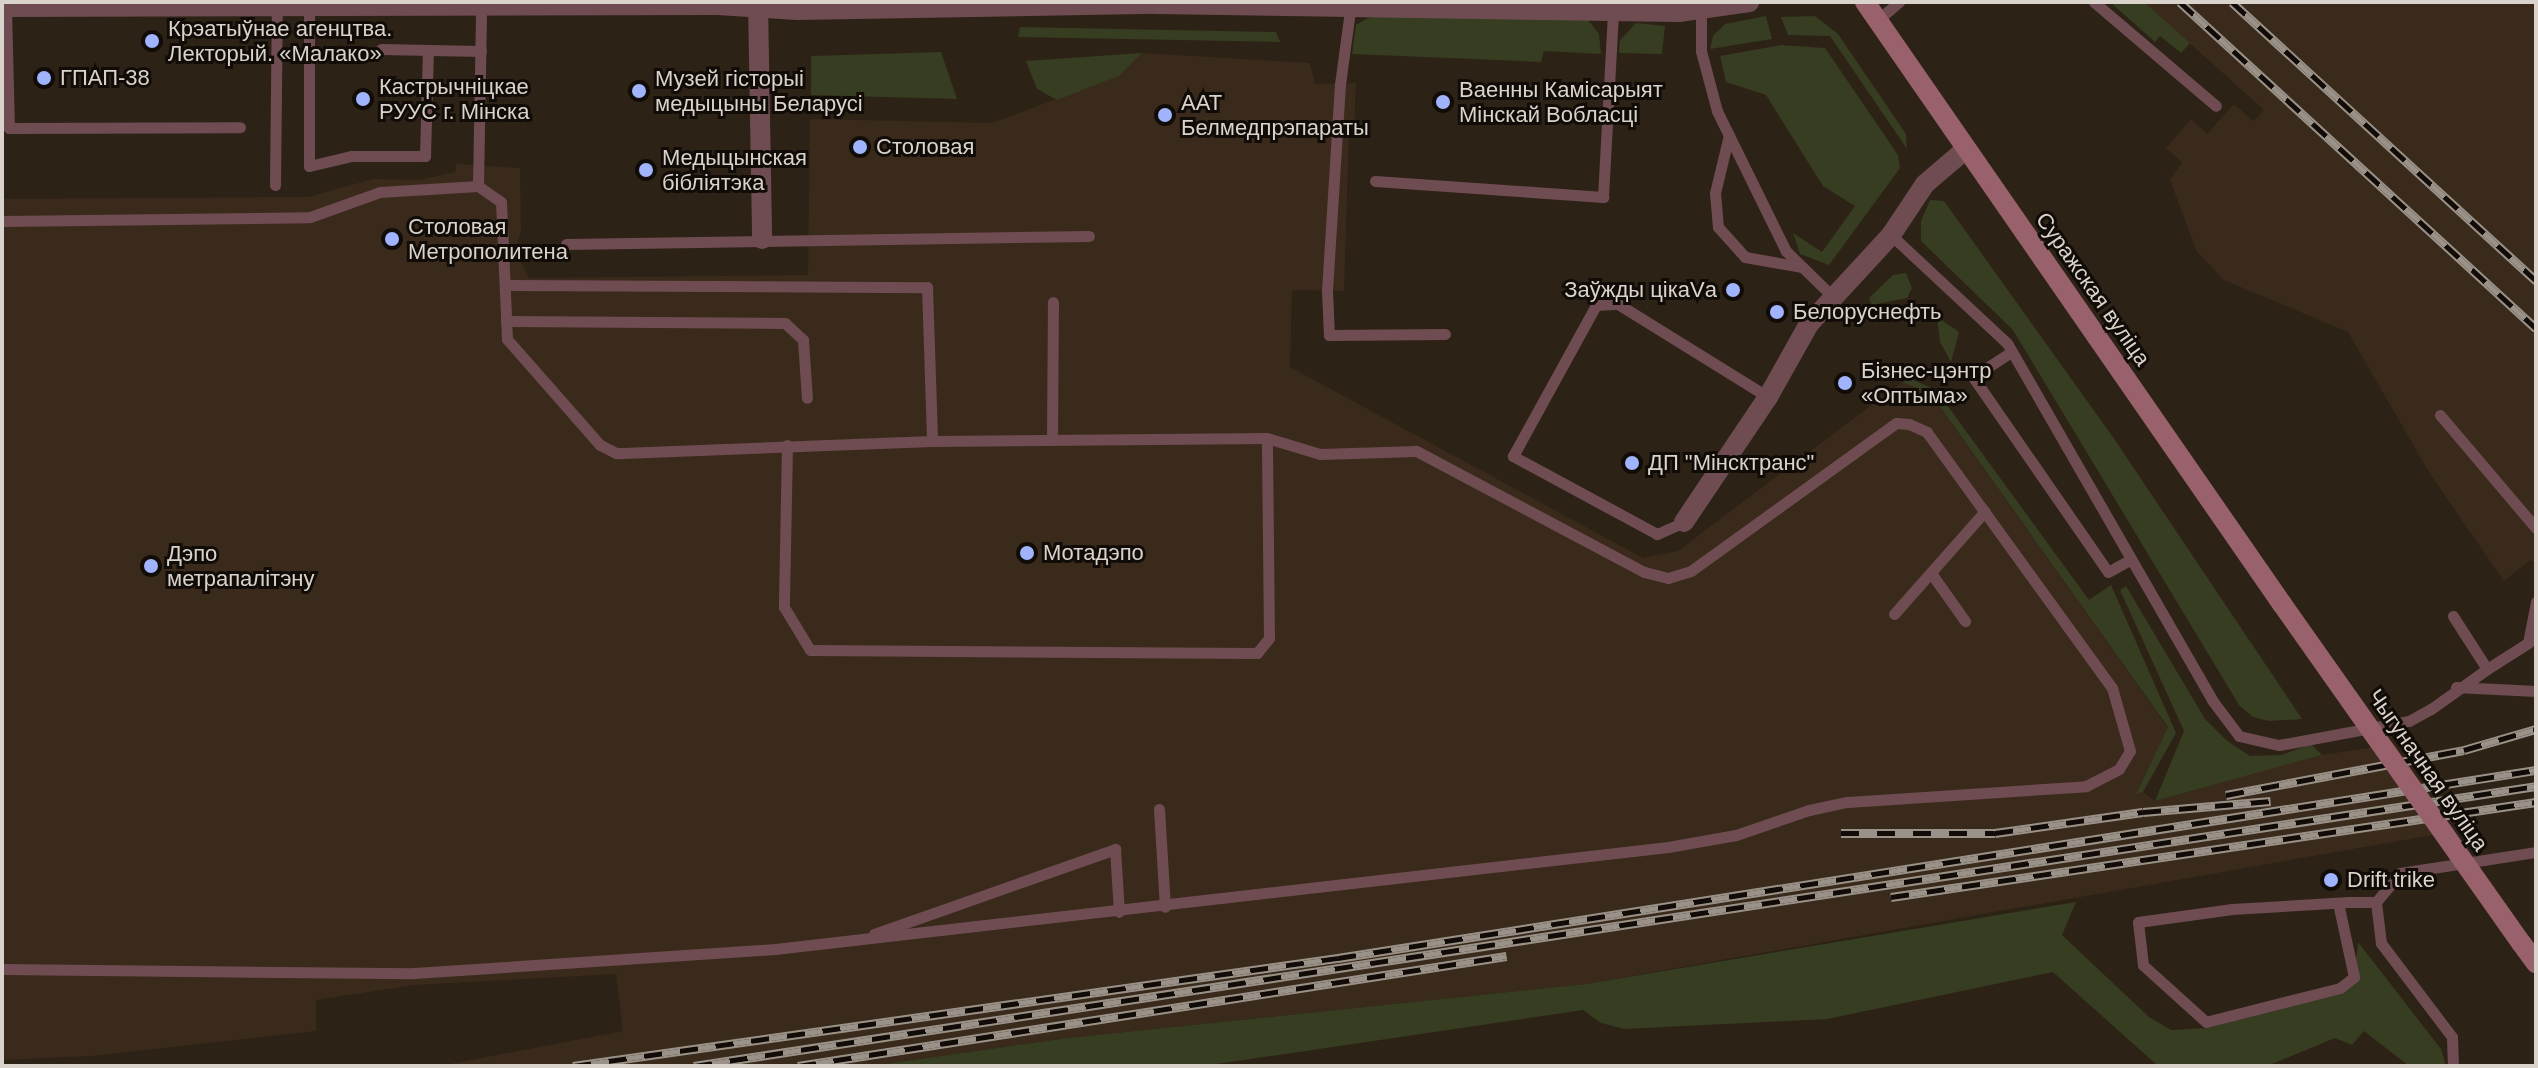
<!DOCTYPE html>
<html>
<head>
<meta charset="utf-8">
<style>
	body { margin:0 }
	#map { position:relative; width:2538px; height:1068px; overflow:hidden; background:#2d2216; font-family:Arial,sans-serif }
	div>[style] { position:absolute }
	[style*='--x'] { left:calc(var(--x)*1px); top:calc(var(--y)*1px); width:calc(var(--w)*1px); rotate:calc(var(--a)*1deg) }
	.built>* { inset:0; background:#3a2a1b }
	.green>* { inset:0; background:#363d20 }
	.service>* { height:11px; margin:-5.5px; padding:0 5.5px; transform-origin:5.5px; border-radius:5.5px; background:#6f4c52 }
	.minor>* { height:20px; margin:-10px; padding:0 10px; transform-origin:10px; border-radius:10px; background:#6f4c52 }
	.secondary>* { height:20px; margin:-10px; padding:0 10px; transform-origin:10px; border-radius:10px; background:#99616c }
	.rail>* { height:9px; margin-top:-4.5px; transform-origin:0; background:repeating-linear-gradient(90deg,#110c08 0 18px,#9a9288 0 36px); box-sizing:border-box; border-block:2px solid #9a9288 }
	.secondary-bridge>* { height:20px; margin:-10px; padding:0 10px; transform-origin:10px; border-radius:10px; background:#99616c }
	.dots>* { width:22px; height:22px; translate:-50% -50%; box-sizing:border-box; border:4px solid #110c08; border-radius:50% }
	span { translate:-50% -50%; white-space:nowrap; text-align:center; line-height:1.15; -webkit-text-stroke:6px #110c08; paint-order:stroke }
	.poi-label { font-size:22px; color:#dad3cb }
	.left { translate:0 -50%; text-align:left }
	.right { translate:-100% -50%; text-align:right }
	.street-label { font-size:22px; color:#dad3cb }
	.frame { position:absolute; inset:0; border:4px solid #dad3cb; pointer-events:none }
</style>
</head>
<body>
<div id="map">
	<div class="built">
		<i style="clip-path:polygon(2144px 2px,2536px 2px,2536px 563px,2530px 560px,2504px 581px,2430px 474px,2348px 332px,2224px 280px,2197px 252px,2170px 180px,2182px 162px,2166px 148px,2191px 119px,2207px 134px,2234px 104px,2253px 121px,2264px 110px)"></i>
		<i style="clip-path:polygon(1142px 53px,1310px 63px,1315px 84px,1356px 83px,1354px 129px,1349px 130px,1344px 291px,1292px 290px,1290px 367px,1643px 558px,1678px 551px,1902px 382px,1931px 394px,2168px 728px,2136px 794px,2143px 792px,2155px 801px,2322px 755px,2394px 744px,2455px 831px,1586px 984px,1068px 1038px,867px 1066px,440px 1066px,623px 1031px,616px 974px,414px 985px,316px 1000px,316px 1031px,91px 1056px,2px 1060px,2px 199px,309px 197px,373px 179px,419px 180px,456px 172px,456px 164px,520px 168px,521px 231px,515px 250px,529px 278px,808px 275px,810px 119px,992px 123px,1119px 76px)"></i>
	</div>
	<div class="green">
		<i style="clip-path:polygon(2110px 2px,2144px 2px,2190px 43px,2181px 53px,2160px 36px,2155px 42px)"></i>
		<i style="clip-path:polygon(1377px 13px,1588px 20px,1599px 34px,1601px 54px,1544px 51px,1541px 62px,1352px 54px,1356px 25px)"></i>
		<i style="clip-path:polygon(1766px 16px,1772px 39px,1710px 49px,1713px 36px,1725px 24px)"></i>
		<i style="clip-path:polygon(1815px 16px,1838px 34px,1906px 134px,1907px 149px,1830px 36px,1788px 35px,1781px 17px)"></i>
		<i style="clip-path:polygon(1636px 23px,1665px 26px,1662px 54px,1619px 53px,1620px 40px)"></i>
		<i style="clip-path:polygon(1020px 27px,1276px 32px,1280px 42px,1018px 37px)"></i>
		<i style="clip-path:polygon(1781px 45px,1825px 48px,1898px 155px,1900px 168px,1829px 265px,1800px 254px,1793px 233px,1822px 252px,1855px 206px,1823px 186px,1766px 95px,1726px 82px,1720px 56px)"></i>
		<i style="clip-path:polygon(941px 52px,957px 99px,811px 95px,811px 56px)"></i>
		<i style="clip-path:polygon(1142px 53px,1119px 76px,1057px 100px,1037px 89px,1026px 61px)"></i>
		<i style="clip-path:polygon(1930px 200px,1944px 201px,2115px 440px,2302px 719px,2269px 721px,2253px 717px,2239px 705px,2013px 330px,1921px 241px,1921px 221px)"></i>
		<i style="clip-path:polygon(1906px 273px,1912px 288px,1907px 298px,1872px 305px,1869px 298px,1893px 275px)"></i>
		<i style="clip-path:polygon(1937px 317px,1959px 332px,1951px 362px,1940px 342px)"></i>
		<i style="clip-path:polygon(1911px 379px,1936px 390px,2089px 600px,2111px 585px,2176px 733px,2143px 792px,2136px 794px,2168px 727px,1931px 394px,1902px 382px)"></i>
		<i style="clip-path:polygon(2126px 586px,2205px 719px,2226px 740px,2250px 756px,2281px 755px,2311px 744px,2322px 755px,2155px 801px,2184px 731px,2120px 590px)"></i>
		<i style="clip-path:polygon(2076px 902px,2062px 935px,2149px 1017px,2171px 1030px,2208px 1028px,2339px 989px,2355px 971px,2358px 942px,2441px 1049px,2446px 1066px,2409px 1066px,2364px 1031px,2352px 1045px,2335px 1038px,2267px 1066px,2158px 1066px,2053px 972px,1827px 1019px,1625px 1029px,1601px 1023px,1583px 1010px,1203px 1066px,870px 1066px,1068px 1038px,1586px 984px)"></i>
	</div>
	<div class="service">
		<i style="--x:2094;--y:2;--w:160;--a:40.4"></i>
		<i style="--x:1351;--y:3;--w:82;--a:97.7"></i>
		<i style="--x:1340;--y:84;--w:206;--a:93.6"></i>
		<i style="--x:1327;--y:290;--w:45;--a:87.5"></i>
		<i style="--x:1329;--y:335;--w:116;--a:-0.5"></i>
		<i style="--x:309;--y:5;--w:161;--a:90"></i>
		<i style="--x:309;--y:166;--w:43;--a:-13.4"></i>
		<i style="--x:351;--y:156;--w:74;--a:0"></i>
		<i style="--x:425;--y:156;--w:106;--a:-88.4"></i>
		<i style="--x:6;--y:7;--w:121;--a:88.6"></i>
		<i style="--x:9;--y:128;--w:231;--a:-0.2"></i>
		<i style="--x:1701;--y:12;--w:39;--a:90"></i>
		<i style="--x:1701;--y:51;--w:62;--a:75.1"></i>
		<i style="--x:1717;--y:111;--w:156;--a:63.8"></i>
		<i style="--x:1786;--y:251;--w:66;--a:44.4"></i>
		<i style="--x:1878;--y:20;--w:28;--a:-41"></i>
		<i style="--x:381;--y:49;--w:100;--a:1.1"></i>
		<i style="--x:1729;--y:135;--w:60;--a:103.6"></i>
		<i style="--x:1715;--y:193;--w:34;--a:85"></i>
		<i style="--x:1718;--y:227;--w:40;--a:48"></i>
		<i style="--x:1745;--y:257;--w:58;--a:10"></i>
		<i style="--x:1375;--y:181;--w:229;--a:4"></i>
		<i style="--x:1603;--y:197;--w:186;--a:-86.9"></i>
		<i style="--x:275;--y:185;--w:179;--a:-89.4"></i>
		<i style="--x:2;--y:221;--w:308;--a:-0.7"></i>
		<i style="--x:310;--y:217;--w:74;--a:-19.7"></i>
		<i style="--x:380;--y:192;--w:98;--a:-3.5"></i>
		<i style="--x:478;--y:186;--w:178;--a:-89"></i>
		<i style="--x:1891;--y:235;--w:158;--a:43"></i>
		<i style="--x:2007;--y:343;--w:412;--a:60.1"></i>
		<i style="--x:2212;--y:700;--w:45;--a:53.1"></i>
		<i style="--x:2239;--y:736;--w:41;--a:12.7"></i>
		<i style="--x:2279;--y:745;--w:132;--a:-10.5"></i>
		<i style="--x:2409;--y:721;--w:25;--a:-29"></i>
		<i style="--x:2431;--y:709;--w:69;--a:-35.5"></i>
		<i style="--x:2487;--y:669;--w:63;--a:-122.7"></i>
		<i style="--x:566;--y:244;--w:523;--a:-0.88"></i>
		<i style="--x:505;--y:285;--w:422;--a:0.3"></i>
		<i style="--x:927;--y:287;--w:154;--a:88.1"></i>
		<i style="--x:506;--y:321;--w:279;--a:0.4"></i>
		<i style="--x:785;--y:323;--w:25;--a:43"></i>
		<i style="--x:803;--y:340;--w:58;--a:86.1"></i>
		<i style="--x:2011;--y:352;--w:45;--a:146.7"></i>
		<i style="--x:1973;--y:377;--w:237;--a:55.3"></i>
		<i style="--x:2108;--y:572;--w:26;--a:-29"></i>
		<i style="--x:2440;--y:415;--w:148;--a:49.7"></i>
		<i style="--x:1052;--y:440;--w:138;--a:-89.6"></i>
		<i style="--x:787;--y:445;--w:162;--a:91.1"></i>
		<i style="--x:784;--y:607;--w:50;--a:58.8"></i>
		<i style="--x:810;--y:650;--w:447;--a:0.4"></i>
		<i style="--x:1257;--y:653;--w:19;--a:-51"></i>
		<i style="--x:1269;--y:638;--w:200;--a:-90.6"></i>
		<i style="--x:1684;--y:522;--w:30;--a:156"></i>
		<i style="--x:1657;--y:534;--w:164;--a:-151.6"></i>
		<i style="--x:1513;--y:456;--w:172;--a:-61.2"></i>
		<i style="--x:1596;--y:305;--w:22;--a:-3"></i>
		<i style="--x:1618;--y:304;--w:176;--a:31.8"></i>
		<i style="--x:1931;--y:573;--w:59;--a:54.7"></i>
		<i style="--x:1894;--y:614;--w:137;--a:-48.5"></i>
		<i style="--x:2487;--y:669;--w:49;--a:-32.4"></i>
		<i style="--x:2528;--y:643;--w:42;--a:-79"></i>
		<i style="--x:2456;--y:687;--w:80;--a:2.9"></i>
		<i style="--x:1159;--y:809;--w:98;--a:86.5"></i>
		<i style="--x:2338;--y:903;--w:76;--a:77.8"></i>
		<i style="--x:2354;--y:977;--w:18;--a:142"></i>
		<i style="--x:2340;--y:988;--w:138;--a:165.8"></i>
		<i style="--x:2206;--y:1022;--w:85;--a:-137.9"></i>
		<i style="--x:2143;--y:965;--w:43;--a:-96.6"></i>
		<i style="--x:2138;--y:922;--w:95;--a:-7.9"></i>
		<i style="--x:2232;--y:909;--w:117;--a:-3.4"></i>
		<i style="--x:2349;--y:902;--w:27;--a:0"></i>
		<i style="--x:874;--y:934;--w:256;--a:-19.4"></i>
		<i style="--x:1115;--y:849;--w:63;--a:86.4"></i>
		<i style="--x:2;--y:969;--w:412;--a:0.6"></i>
		<i style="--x:414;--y:973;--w:362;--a:-3.8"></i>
		<i style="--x:775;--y:949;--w:899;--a:-6.52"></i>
		<i style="--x:1668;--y:847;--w:69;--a:-10"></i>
		<i style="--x:1736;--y:835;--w:77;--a:-18.9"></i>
		<i style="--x:1809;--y:810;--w:40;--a:-12"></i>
		<i style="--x:1848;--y:802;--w:239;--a:-3.8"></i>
		<i style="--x:2086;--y:786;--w:37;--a:-27"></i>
		<i style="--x:2119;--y:769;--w:21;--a:-59"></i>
		<i style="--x:2130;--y:751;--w:66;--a:-105.9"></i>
		<i style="--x:2112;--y:688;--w:316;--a:-125.9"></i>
		<i style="--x:1927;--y:432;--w:20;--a:-156"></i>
		<i style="--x:1909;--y:424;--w:13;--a:-176"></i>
		<i style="--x:1896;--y:423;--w:253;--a:144.2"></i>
		<i style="--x:1691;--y:571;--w:24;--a:163"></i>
		<i style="--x:1668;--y:578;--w:25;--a:-166"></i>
		<i style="--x:1644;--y:572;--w:258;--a:-152"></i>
		<i style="--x:1416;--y:451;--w:96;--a:178.2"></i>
		<i style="--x:1320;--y:454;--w:55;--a:-163.2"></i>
		<i style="--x:1267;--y:438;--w:335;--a:179.5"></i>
		<i style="--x:932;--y:441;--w:316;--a:177.8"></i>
		<i style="--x:616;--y:453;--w:18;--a:-153"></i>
		<i style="--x:600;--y:445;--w:141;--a:-131.3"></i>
		<i style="--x:507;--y:339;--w:137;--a:-92.5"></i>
		<i style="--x:501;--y:202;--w:28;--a:-145"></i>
		<i style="--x:2453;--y:1066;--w:29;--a:-92"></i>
		<i style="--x:2452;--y:1037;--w:118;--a:-127.1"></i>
		<i style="--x:2381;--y:943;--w:41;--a:-97"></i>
		<i style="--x:2376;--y:902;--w:38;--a:-50"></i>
		<i style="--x:2400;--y:873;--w:138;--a:-8.8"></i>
	</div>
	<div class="minor">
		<i style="--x:758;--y:2;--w:237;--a:89"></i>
		<i style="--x:2;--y:7;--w:716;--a:-0.16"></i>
		<i style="--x:718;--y:5;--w:79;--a:3.6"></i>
		<i style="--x:797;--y:10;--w:359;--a:-1"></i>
		<i style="--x:1156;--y:4;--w:523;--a:0.88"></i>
		<i style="--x:1679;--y:12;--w:71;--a:-8.1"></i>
		<i style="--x:1684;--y:522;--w:151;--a:-56.1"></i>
		<i style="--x:1768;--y:397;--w:84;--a:-60.7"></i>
		<i style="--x:1809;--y:324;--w:121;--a:-47.3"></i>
		<i style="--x:1891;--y:235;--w:61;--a:-56.3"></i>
		<i style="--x:1925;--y:184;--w:54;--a:-40.5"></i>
	</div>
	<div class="secondary">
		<i style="--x:1865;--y:2;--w:732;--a:55.29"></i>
		<i style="--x:2522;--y:944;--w:24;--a:54"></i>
	</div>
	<div class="rail">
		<i style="--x:2180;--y:2;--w:483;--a:42.5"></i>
		<i style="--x:2232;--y:2;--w:413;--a:42.5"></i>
		<i style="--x:2226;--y:795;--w:242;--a:-10.7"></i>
		<i style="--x:2464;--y:750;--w:75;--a:-16.3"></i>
		<i style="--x:1841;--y:833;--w:154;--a:0"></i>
		<i style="--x:1995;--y:833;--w:149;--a:-8.1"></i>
		<i style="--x:2143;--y:812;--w:128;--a:-4.9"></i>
		<i style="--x:1891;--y:897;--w:652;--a:-8.38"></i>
		<i style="--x:573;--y:1066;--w:773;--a:-8.04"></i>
		<i style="--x:1338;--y:958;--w:1213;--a:-8.92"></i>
		<i style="--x:694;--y:1066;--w:1863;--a:-8.64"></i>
		<i style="--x:798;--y:1066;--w:717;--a:-8.82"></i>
	</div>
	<div class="secondary-bridge">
		<i style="--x:2282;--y:604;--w:416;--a:54.8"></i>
	</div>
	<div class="dots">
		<i style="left:152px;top:41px;background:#a0b3fd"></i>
		<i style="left:44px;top:78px;background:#a0b3fd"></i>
		<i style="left:639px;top:91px;background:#a0b3fd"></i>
		<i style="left:363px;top:99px;background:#a0b3fd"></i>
		<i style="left:1443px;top:102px;background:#a0b3fd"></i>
		<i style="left:1165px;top:115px;background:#a0b3fd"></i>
		<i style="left:860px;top:147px;background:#a0b3fd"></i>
		<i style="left:646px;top:170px;background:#a0b3fd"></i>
		<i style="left:392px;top:239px;background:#a0b3fd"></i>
		<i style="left:1733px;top:290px;background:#a0b3fd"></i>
		<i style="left:1777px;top:312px;background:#a0b3fd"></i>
		<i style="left:1845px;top:383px;background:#a0b3fd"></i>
		<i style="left:1632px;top:463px;background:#a0b3fd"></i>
		<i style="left:1027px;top:553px;background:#a0b3fd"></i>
		<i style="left:151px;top:566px;background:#a0b3fd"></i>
		<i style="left:2331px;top:880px;background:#a0b3fd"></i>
	</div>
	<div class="poi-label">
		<span class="left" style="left:168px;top:41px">Крэатыўнае агенцтва.<br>Лекторый. «Малако»</span>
		<span class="left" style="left:60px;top:78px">ГПАП-38</span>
		<span class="left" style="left:655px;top:91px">Музей гісторыі<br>медыцыны Беларусі</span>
		<span class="left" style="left:379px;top:99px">Кастрычніцкае<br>РУУС г. Мінска</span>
		<span class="left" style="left:1459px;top:102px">Ваенны Камісарыят<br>Мінскай Вобласці</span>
		<span class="left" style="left:1181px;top:115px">ААТ<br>Белмедпрэпараты</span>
		<span class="left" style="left:876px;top:147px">Столовая</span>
		<span class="left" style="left:662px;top:170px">Медыцынская<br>бібліятэка</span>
		<span class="left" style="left:408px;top:239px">Столовая<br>Метрополитена</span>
		<span class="right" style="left:1717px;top:290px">Заўжды цікаVа</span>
		<span class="left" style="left:1793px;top:312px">Белоруснефть</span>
		<span class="left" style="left:1861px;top:383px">Бізнес-цэнтр<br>«Оптыма»</span>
		<span class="left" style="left:1648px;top:463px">ДП "Мінсктранс"</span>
		<span class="left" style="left:167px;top:566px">Дэпо<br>метрапалітэну</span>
		<span class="left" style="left:1043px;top:553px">Мотадэпо</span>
		<span class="left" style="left:2347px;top:880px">Drift trike</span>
	</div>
	<div class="street-label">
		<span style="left:2093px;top:289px;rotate:55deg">Суражская вуліца</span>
		<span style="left:2428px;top:770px;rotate:55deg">Чыгуначная вуліца</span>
	</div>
	<div class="frame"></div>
</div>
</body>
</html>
